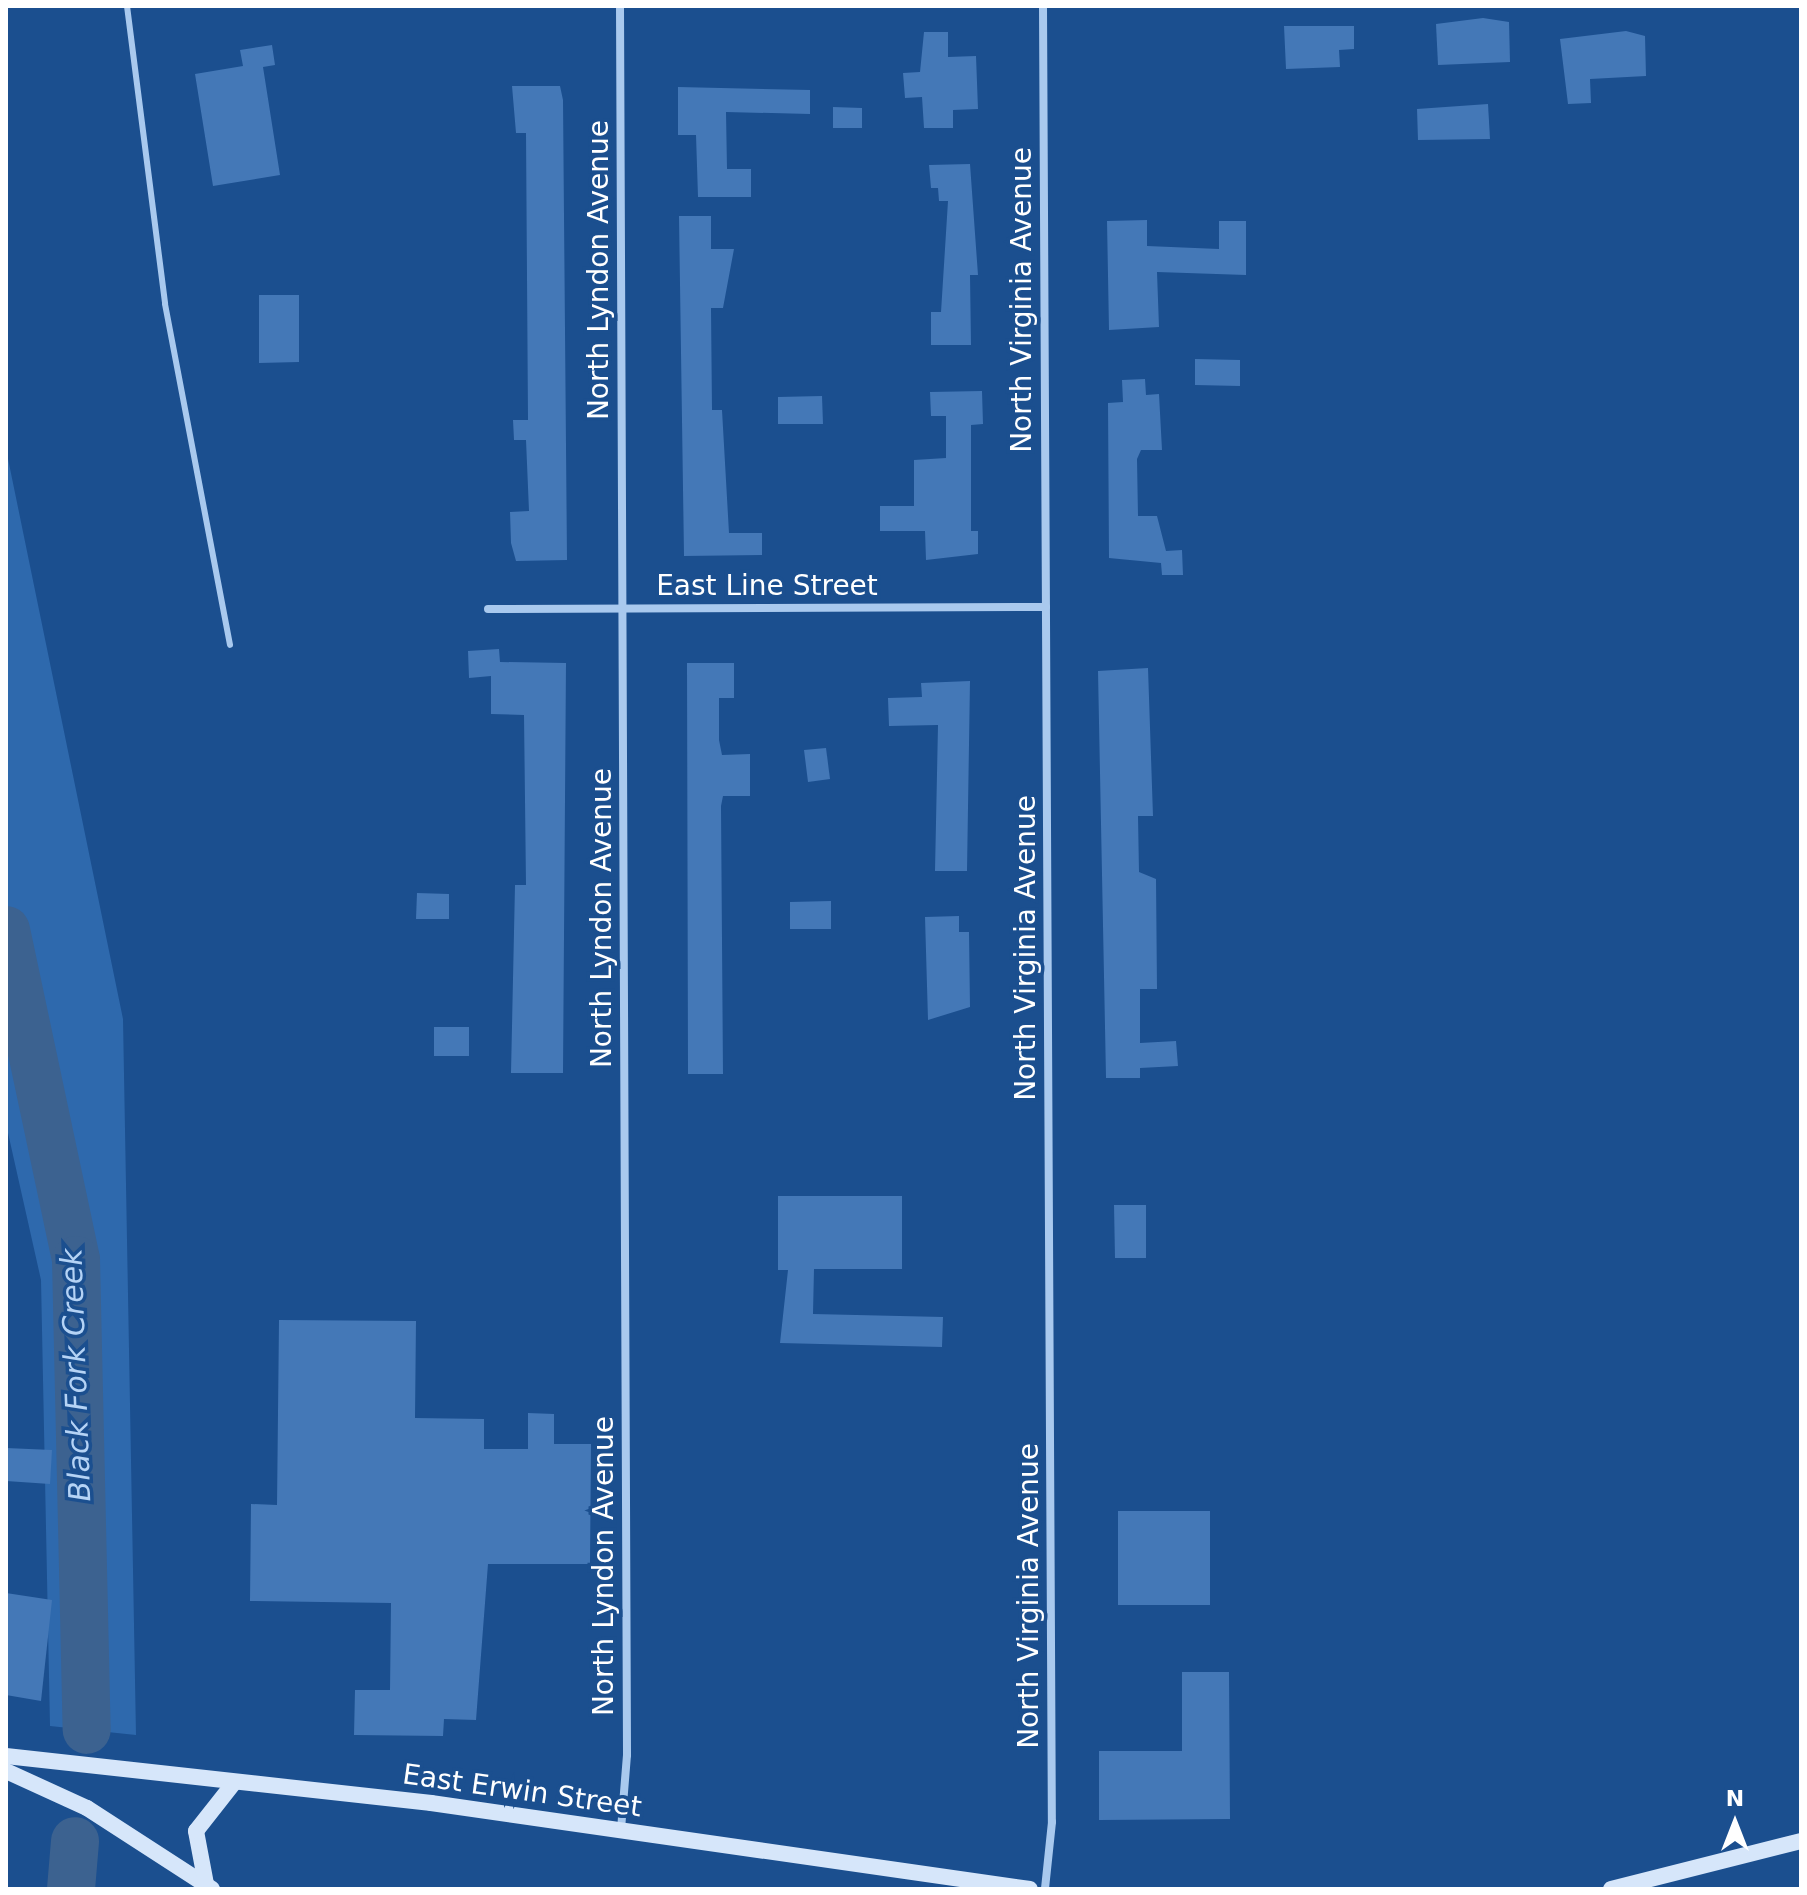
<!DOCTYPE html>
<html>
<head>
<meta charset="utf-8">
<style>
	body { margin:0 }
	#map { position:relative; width:1807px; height:1895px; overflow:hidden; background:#1b4f8f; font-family:"DejaVu Sans",sans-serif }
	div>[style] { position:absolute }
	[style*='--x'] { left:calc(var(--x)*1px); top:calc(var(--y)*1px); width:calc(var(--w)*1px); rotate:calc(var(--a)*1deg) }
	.green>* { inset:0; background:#2e69ad }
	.river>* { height:48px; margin:-24px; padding:0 24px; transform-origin:24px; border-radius:24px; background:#3c6290 }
	.building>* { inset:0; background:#4478b7 }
	.service>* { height:6px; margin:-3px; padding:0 3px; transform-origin:3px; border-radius:3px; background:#a9c9ee }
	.minor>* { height:8px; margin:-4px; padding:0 4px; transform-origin:4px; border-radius:4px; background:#a9c9ee }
	.secondary>* { height:16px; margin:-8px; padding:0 8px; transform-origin:8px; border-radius:8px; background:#d6e6fa }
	span { translate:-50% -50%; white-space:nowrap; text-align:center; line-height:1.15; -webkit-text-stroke:7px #1b4f8f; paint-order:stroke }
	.street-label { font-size:28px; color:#fff }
	.water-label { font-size:30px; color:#b5d3f5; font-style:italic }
	.frame { position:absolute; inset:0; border:8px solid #fff; pointer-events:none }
	.north { position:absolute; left:1695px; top:1783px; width:80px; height:80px; -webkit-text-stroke:6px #1b4f8f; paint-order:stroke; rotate:0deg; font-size:22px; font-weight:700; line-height:32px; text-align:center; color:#fff }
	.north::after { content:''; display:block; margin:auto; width:28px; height:36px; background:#fff; clip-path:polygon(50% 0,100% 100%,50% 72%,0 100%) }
</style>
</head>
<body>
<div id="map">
	<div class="green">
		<i style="clip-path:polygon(6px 449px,123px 1019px,136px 1735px,50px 1726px,41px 1280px,6px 1124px)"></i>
	</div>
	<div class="river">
		<i style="--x:6;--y:930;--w:337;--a:78"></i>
		<i style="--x:76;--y:1260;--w:470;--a:88.7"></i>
		<i style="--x:71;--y:1889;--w:48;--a:-85.2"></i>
	</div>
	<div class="building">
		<i style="clip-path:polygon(1483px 18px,1509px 22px,1510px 62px,1438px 65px,1436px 24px)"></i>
		<i style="clip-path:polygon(1284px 26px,1354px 26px,1354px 49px,1339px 50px,1340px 67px,1286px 69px)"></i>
		<i style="clip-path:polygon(1626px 31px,1645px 36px,1646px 76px,1590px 79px,1591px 103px,1568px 104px,1560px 39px)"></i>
		<i style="clip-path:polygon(924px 32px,948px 32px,948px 57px,976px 56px,978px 109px,953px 110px,953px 128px,924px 128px,922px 97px,905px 98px,903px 73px,920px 72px)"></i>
		<i style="clip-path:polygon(272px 45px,275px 65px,263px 67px,280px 175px,213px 186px,195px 74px,243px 66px,240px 50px)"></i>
		<i style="clip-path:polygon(512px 86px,560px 86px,563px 100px,567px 560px,516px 561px,511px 543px,510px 512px,529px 511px,526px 440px,514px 440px,513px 420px,528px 420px,526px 133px,516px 133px)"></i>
		<i style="clip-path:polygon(678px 87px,810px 90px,810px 114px,726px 112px,727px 169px,751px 169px,751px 197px,698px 197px,696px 135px,678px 135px)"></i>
		<i style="clip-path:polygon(1488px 104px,1490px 139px,1418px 140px,1417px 109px)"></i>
		<i style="clip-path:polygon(833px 107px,862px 108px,862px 128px,833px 128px)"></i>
		<i style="clip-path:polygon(970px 164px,978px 275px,970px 275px,971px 345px,931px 345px,931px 312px,941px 312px,948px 201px,939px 201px,938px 188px,931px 188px,929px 165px)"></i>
		<i style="clip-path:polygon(679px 216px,711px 216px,711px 249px,734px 249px,723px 308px,711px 308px,712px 410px,722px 410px,729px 533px,762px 533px,762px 555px,684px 556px)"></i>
		<i style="clip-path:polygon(1147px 220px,1147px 246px,1219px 249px,1219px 221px,1246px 221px,1246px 275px,1157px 272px,1159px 327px,1109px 330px,1107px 221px)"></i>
		<i style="clip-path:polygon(259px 295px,299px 295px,299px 362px,259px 363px)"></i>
		<i style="clip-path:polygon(1195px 359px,1240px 360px,1240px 386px,1195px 385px)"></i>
		<i style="clip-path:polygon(1145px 379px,1146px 395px,1159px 394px,1162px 450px,1141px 450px,1137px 459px,1138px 516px,1157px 516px,1166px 551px,1182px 550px,1183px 575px,1162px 575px,1161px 563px,1109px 558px,1108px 403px,1123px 402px,1122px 380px)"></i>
		<i style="clip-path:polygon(982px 391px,983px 424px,971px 425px,971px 531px,978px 531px,978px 554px,926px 560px,925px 531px,880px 531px,880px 506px,914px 506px,914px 460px,946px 458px,946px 416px,931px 416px,930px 392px)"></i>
		<i style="clip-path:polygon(822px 396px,823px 424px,778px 424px,778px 397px)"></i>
		<i style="clip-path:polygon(499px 649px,500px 662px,566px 663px,563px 1073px,511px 1073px,515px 885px,526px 885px,524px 715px,491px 714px,491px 676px,469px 678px,468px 651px)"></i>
		<i style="clip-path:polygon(687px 663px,734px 663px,734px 698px,719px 698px,719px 740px,722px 755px,750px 754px,750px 796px,723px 796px,721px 806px,723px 1074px,688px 1074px)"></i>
		<i style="clip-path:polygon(1148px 668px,1153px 816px,1138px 816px,1139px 872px,1156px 879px,1157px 989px,1140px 989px,1140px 1043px,1176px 1041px,1178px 1066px,1140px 1068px,1140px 1078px,1106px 1078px,1098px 671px)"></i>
		<i style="clip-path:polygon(970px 681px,967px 871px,935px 871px,938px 725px,889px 726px,888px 698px,922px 697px,921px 683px)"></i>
		<i style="clip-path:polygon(826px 748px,830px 779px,808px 782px,804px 750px)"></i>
		<i style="clip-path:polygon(417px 893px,449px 894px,449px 919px,416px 919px)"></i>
		<i style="clip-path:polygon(831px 901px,831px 929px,790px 929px,790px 902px)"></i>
		<i style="clip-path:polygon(959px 916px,959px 932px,969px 932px,970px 1007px,928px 1020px,925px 917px)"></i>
		<i style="clip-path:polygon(434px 1027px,469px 1027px,469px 1056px,434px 1056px)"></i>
		<i style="clip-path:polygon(778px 1196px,902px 1196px,902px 1269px,814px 1269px,813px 1314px,943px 1317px,942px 1347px,780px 1343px,788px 1270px,778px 1270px)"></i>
		<i style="clip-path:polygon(1114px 1205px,1146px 1205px,1146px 1258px,1115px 1258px)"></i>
		<i style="clip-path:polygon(279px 1320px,416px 1321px,415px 1418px,484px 1419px,484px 1449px,528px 1449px,528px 1413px,554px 1414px,554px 1444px,591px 1444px,590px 1564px,488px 1564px,476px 1720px,444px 1719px,443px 1736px,354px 1735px,355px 1690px,390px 1690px,391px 1603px,250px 1601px,251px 1504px,277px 1505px)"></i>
		<i style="clip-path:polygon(6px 1448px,52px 1450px,50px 1484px,6px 1481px)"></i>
		<i style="clip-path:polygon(1118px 1511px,1210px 1511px,1210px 1605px,1118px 1605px)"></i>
		<i style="clip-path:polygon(6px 1593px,52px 1600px,41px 1701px,6px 1695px)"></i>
		<i style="clip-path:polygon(1182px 1672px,1229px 1672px,1230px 1819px,1099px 1820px,1099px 1751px,1182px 1751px)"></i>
	</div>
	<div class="service">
		<i style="--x:127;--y:6;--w:300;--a:82.7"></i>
		<i style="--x:165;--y:304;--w:347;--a:79.2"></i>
	</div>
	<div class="minor">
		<i style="--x:620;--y:6;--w:1749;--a:89.77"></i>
		<i style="--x:627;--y:1755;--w:75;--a:94.6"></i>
		<i style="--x:1043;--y:6;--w:1816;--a:89.72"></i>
		<i style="--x:1052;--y:1822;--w:67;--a:96"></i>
		<i style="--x:488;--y:609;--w:558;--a:-0.21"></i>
	</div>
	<div class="secondary">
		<i style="--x:6;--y:1756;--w:428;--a:6.3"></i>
		<i style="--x:431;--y:1803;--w:605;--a:8.17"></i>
		<i style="--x:6;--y:1771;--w:89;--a:24.6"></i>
		<i style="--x:87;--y:1808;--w:149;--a:32.9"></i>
		<i style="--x:206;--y:1884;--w:54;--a:-100.7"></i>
		<i style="--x:196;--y:1831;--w:60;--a:-51.8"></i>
		<i style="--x:1611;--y:1889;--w:196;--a:-14.2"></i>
	</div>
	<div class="street-label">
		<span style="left:599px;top:270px;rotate:-90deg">North Lyndon Avenue</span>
		<span style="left:1022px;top:300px;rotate:-90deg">North Virginia Avenue</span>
		<span style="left:767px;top:586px">East Line Street</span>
		<span style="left:602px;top:918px;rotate:-90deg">North Lyndon Avenue</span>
		<span style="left:1026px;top:948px;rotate:-90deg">North Virginia Avenue</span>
		<span style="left:604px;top:1566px;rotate:-90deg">North Lyndon Avenue</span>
		<span style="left:1029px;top:1596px;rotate:-90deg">North Virginia Avenue</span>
		<span style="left:522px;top:1791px;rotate:8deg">East Erwin Street</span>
	</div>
	<div class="water-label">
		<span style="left:76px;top:1375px;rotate:-92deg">Black Fork Creek</span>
	</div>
	<div class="frame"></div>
	<div class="north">N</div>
</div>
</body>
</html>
